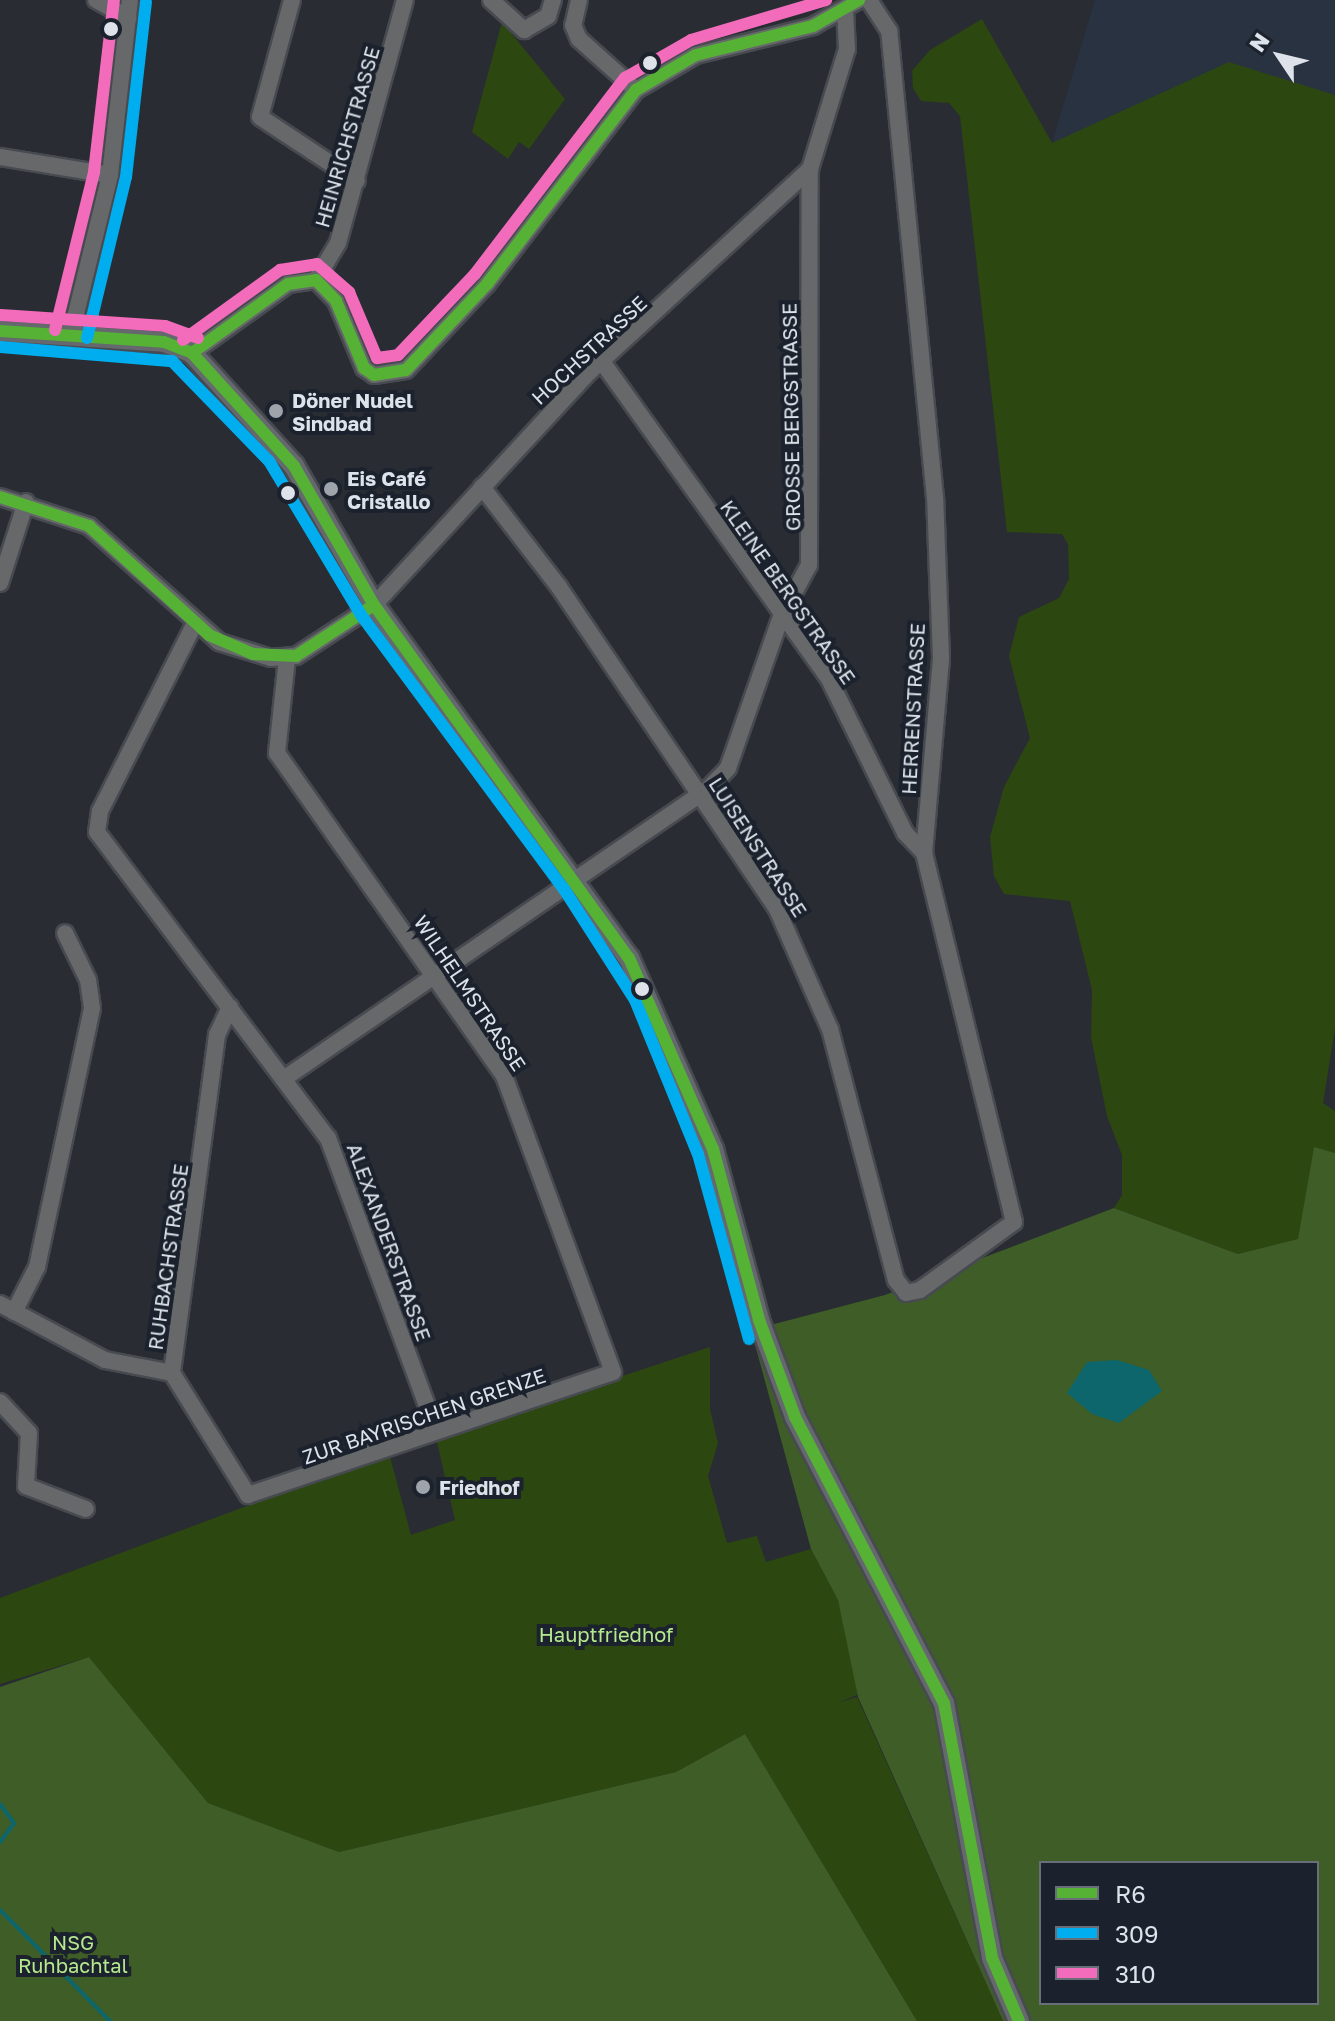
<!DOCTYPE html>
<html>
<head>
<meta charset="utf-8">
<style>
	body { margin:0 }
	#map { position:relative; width:1335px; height:2021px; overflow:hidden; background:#292d33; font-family:"Golos Text",sans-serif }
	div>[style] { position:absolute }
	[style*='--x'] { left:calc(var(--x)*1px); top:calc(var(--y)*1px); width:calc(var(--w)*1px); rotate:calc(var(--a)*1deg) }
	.built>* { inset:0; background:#283241 }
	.green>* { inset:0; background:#2c4710 }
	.forest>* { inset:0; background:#3f5d26 }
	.water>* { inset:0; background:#0d666b }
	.stream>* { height:4px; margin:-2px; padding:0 2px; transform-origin:2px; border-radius:2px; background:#0d666b }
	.roads { filter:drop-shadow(2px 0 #474a50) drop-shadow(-2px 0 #474a50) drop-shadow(0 2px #474a50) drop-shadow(0 -2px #474a50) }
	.minor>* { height:16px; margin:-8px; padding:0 8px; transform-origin:8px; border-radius:8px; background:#66686a }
	.major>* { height:20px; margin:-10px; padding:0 10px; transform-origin:10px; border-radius:10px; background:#65696d }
	.bus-1>* { height:12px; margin:-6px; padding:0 6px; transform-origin:6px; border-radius:6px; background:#55b235 }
	.bus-2>* { height:12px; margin:-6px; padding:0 6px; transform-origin:6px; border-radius:6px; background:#00aeef }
	.bus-3>* { height:12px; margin:-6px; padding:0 6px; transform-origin:6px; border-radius:6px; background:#f36cbb }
	.dots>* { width:22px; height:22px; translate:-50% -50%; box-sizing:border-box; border:4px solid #1b222d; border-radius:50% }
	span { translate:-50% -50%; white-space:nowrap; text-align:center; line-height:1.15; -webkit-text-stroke:8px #1b222d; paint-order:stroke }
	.street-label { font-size:20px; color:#dee3eb }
	.poi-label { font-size:20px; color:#dee3eb; font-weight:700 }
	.left { translate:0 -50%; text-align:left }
	.park-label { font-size:20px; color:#b6e98e }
	.legend { position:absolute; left:1039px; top:1861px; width:280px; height:144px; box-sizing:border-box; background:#1b222d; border:2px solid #696f79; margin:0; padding:10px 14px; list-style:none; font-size:24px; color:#dee3eb }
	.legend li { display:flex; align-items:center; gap:16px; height:40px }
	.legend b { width:40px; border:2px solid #696f79 }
	.north { position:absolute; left:1239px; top:16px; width:80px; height:80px; -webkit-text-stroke:6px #1b222d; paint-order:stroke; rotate:305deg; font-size:22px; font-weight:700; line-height:32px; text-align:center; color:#dee3eb }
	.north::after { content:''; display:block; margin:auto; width:28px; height:36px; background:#dee3eb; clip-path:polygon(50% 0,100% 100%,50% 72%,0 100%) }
</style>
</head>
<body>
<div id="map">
	<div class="built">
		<i style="clip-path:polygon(1095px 0,1335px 0,1335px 218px,1052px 143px)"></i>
	</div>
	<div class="green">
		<i style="clip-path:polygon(982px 19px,1052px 143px,1229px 62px,1335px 95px,1335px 1028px,1323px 1103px,1335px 1111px,1335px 1153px,1314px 1148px,1299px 1239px,1238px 1254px,1114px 1208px,1122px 1195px,1122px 1155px,1107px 1116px,1091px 1037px,1092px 990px,1070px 901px,1004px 894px,994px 876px,990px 837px,1004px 787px,1030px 738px,1009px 656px,1019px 617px,1059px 598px,1069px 579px,1068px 544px,1062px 534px,1007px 532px,960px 116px,949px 103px,921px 101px,913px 88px,912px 71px,930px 50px)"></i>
		<i style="clip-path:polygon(502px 22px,565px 99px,529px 149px,519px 142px,508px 159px,472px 132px)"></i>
		<i style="clip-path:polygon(710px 1347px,710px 1409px,718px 1443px,708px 1476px,727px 1543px,757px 1536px,766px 1562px,811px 1549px,838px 1600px,856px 1673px,857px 1695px,837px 1703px,857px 1697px,1003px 2021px,917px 2021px,745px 1734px,676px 1772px,339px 1852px,208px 1803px,89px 1657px,0 1684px,0 1598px,389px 1453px,411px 1535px,455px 1520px,436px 1438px)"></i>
	</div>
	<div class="forest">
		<i style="clip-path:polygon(evenodd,1314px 1147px,1335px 1153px,1335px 2021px,1003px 2021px,858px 1697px,838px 1600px,811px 1549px,751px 1330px,885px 1295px,1114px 1208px,1238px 1254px,1298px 1239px,1314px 1147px,1041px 1863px,1317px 1863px,1317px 2003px,1041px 2003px,1041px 1863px)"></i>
		<i style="clip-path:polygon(89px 1657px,208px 1803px,339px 1852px,676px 1772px,745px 1734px,917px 2021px,0 2021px,0 1687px)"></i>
	</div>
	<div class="water">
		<i style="clip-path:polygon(1117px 1360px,1149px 1370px,1162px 1391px,1119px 1423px,1092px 1414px,1067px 1393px,1087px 1362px)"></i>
	</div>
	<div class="stream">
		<i style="--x:0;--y:1804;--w:24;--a:54"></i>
		<i style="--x:14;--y:1823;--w:24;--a:126"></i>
		<i style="--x:0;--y:1910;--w:156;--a:45.3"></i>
	</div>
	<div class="roads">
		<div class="minor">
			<i style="--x:96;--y:0;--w:37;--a:29"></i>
			<i style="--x:292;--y:0;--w:121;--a:105.3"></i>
			<i style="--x:260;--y:117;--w:116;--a:33.4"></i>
			<i style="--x:491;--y:0;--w:45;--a:42.3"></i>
			<i style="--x:524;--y:30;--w:28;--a:-30"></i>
			<i style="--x:548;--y:16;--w:17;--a:-73"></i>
			<i style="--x:579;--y:0;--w:26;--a:103"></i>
			<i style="--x:573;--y:25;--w:15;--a:67"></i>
			<i style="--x:579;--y:39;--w:76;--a:41.8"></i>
			<i style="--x:0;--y:157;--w:111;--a:9.3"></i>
			<i style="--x:316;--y:280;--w:43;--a:-59.3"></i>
			<i style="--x:338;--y:243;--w:252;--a:-74.6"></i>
			<i style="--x:71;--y:334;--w:164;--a:-76.2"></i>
			<i style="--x:110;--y:175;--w:176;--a:-83.5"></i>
			<i style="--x:192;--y:353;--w:118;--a:-35.7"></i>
			<i style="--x:288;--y:284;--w:28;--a:-8"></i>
			<i style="--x:316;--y:280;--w:29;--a:46"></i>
			<i style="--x:336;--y:301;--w:73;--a:67.3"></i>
			<i style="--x:364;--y:368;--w:12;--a:35"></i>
			<i style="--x:374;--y:375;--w:32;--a:-9"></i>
			<i style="--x:406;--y:370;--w:118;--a:-46.7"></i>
			<i style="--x:487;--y:284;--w:245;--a:-52.5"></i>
			<i style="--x:636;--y:90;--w:69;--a:-30.3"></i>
			<i style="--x:696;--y:55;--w:121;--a:-13.9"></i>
			<i style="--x:813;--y:26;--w:53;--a:-29.5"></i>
			<i style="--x:603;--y:363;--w:388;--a:54.4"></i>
			<i style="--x:829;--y:679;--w:172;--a:63.7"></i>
			<i style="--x:905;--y:833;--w:28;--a:46"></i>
			<i style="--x:482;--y:487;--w:126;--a:52.4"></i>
			<i style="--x:559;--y:587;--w:389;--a:55.9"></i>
			<i style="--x:777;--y:909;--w:131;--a:66.2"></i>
			<i style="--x:830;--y:1029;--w:260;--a:75.3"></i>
			<i style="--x:896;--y:1280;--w:16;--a:52"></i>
			<i style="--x:906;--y:1293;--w:14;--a:-12"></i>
			<i style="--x:920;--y:1290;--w:116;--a:-35.9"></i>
			<i style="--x:1014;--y:1222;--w:380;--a:-103.7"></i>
			<i style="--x:924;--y:853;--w:196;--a:-85"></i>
			<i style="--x:941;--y:658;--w:160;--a:-92.1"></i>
			<i style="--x:935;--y:498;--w:469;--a:-95.6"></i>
			<i style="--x:889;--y:31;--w:37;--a:-123"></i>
			<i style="--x:0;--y:497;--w:94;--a:18"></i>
			<i style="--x:89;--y:526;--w:174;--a:41.7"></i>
			<i style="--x:219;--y:642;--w:54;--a:17.1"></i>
			<i style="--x:271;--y:658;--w:25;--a:-5"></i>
			<i style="--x:296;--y:656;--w:93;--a:-33.2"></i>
			<i style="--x:374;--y:605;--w:311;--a:-47.3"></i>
			<i style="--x:585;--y:376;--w:306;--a:-42.6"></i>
			<i style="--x:0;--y:583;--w:85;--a:-72.2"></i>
			<i style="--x:195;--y:623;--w:211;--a:116.8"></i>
			<i style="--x:100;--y:811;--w:21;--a:98"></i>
			<i style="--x:97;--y:832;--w:383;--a:53"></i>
			<i style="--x:328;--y:1138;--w:311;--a:69.7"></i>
			<i style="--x:230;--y:1007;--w:31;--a:115"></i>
			<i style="--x:217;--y:1035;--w:341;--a:97.6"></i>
			<i style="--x:172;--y:1373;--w:144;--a:58.1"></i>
			<i style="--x:248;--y:1495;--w:385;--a:-18.6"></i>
			<i style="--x:613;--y:1372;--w:315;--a:-110.2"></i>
			<i style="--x:504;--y:1076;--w:395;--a:-125.1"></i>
			<i style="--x:277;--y:753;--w:96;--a:-84"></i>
			<i style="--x:285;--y:1078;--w:512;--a:-34.34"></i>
			<i style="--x:708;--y:789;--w:29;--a:-46"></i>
			<i style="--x:728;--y:768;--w:160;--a:-70.7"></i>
			<i style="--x:781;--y:617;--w:59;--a:-61.7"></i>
			<i style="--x:809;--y:565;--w:396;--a:-89.9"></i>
			<i style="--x:810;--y:169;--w:126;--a:-72.9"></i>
			<i style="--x:847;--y:49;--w:39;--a:-93"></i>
			<i style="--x:0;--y:1304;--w:119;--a:28.1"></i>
			<i style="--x:105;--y:1360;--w:68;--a:11"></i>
			<i style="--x:14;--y:1312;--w:51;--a:-62.9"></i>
			<i style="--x:37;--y:1267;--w:265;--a:-78"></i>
			<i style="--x:92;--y:1008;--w:28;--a:-98"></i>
			<i style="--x:88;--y:980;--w:52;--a:-116.1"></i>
			<i style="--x:0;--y:1402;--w:42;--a:46.9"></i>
			<i style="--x:29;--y:1433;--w:53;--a:93.2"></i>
			<i style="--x:26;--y:1486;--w:64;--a:21"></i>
		</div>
		<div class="major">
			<i style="--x:0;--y:331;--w:164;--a:3.8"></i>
			<i style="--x:164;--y:342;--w:30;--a:21"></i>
			<i style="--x:192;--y:353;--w:152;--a:47.9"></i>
			<i style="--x:294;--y:466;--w:160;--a:60.1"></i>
			<i style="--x:374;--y:605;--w:435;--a:54.2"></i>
			<i style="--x:629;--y:958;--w:209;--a:66.3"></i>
			<i style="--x:713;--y:1149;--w:177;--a:74.9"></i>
			<i style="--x:759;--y:1320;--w:103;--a:69.6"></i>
			<i style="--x:795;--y:1417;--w:322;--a:62.5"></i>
			<i style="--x:944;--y:1703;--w:259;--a:79.3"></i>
			<i style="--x:992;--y:1958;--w:69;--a:66.8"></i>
		</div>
	</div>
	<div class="bus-1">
		<i style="--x:0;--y:331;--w:164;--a:3.8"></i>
		<i style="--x:164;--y:342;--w:30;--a:21"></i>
		<i style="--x:192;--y:353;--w:152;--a:47.9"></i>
		<i style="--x:294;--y:466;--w:160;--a:60.1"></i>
		<i style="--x:374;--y:605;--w:435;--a:54.2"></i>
		<i style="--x:629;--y:958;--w:209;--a:66.3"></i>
		<i style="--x:713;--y:1149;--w:177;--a:74.9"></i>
		<i style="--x:759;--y:1320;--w:103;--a:69.6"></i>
		<i style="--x:795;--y:1417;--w:322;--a:62.5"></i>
		<i style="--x:944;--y:1703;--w:259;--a:79.3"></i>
		<i style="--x:992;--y:1958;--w:69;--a:66.8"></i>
		<i style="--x:192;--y:353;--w:118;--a:-35.7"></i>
		<i style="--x:288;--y:284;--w:28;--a:-8"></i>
		<i style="--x:316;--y:280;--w:29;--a:46"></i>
		<i style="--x:336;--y:301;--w:73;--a:67.3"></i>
		<i style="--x:364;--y:368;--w:12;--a:35"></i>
		<i style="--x:374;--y:375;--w:32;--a:-9"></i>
		<i style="--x:406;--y:370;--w:118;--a:-46.7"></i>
		<i style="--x:487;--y:284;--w:245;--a:-52.5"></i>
		<i style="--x:636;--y:90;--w:69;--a:-30.3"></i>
		<i style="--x:696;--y:55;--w:121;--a:-13.9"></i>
		<i style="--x:813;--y:26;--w:53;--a:-29.5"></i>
		<i style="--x:0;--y:497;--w:94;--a:18"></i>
		<i style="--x:89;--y:526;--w:162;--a:42.2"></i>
		<i style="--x:209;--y:635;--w:48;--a:23.4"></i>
		<i style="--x:253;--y:654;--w:43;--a:2.7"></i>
		<i style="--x:296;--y:656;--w:93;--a:-33.2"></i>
	</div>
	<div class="bus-2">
		<i style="--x:87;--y:338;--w:166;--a:-76.4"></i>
		<i style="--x:126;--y:177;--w:176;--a:-83.5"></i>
		<i style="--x:0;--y:347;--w:173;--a:4.7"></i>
		<i style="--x:172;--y:361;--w:139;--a:45.9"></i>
		<i style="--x:269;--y:461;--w:179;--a:59.1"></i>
		<i style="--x:361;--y:615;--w:341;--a:53.5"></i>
		<i style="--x:564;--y:889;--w:132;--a:57.4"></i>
		<i style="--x:635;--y:1000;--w:166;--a:67.8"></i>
		<i style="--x:698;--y:1154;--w:192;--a:74.6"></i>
	</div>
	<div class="bus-3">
		<i style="--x:1;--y:315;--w:164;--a:3.8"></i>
		<i style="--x:165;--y:326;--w:35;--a:20"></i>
		<i style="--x:55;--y:330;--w:163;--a:-76.1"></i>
		<i style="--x:94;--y:172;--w:173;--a:-83.4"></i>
		<i style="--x:183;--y:340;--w:120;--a:-35.8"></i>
		<i style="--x:280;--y:270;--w:37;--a:-9"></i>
		<i style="--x:317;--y:264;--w:43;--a:41.2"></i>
		<i style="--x:349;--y:292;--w:72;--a:67"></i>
		<i style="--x:377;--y:358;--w:21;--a:-8"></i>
		<i style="--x:398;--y:355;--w:112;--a:-46.5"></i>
		<i style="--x:475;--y:274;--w:247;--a:-52.6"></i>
		<i style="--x:625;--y:78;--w:76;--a:-29.9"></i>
		<i style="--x:691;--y:40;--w:141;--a:-16.5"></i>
	</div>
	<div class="dots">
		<i style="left:111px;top:29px;background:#dee3eb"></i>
		<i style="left:650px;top:63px;background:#dee3eb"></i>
		<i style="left:276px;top:411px;background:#9fa3ab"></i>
		<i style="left:331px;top:489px;background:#9fa3ab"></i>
		<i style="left:288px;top:493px;background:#dee3eb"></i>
		<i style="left:642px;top:989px;background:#dee3eb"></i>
		<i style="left:423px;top:1487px;background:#9fa3ab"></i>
	</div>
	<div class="street-label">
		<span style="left:347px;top:137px;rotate:-74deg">HEINRICHSTRASSE</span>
		<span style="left:589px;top:350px;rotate:-43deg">HOCHSTRASSE</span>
		<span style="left:791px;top:417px;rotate:-91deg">GROSSE BERGSTRASSE</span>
		<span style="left:788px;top:592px;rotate:55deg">KLEINE BERGSTRASSE</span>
		<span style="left:913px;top:709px;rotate:-87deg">HERRENSTRASSE</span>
		<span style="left:758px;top:847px;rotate:57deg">LUISENSTRASSE</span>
		<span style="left:470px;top:993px;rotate:56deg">WILHELMSTRASSE</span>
		<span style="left:389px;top:1242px;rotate:70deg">ALEXANDERSTRASSE</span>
		<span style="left:168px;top:1257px;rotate:-82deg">RUHBACHSTRASSE</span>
		<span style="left:424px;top:1416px;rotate:-19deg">ZUR BAYRISCHEN GRENZE</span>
	</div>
	<div class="poi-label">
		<span class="left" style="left:292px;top:412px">Döner Nudel<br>Sindbad</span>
		<span class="left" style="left:347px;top:490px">Eis Café<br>Cristallo</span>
		<span class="left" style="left:439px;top:1487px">Friedhof</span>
	</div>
	<div class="park-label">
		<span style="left:606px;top:1634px">Hauptfriedhof</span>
		<span style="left:73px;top:1954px">NSG<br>Ruhbachtal</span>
	</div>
	<ul class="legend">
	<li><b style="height:10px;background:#55b235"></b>R6</li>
	<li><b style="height:10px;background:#00aeef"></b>309</li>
	<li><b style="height:10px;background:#f36cbb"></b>310</li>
	</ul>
	<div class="north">N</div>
</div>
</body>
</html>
